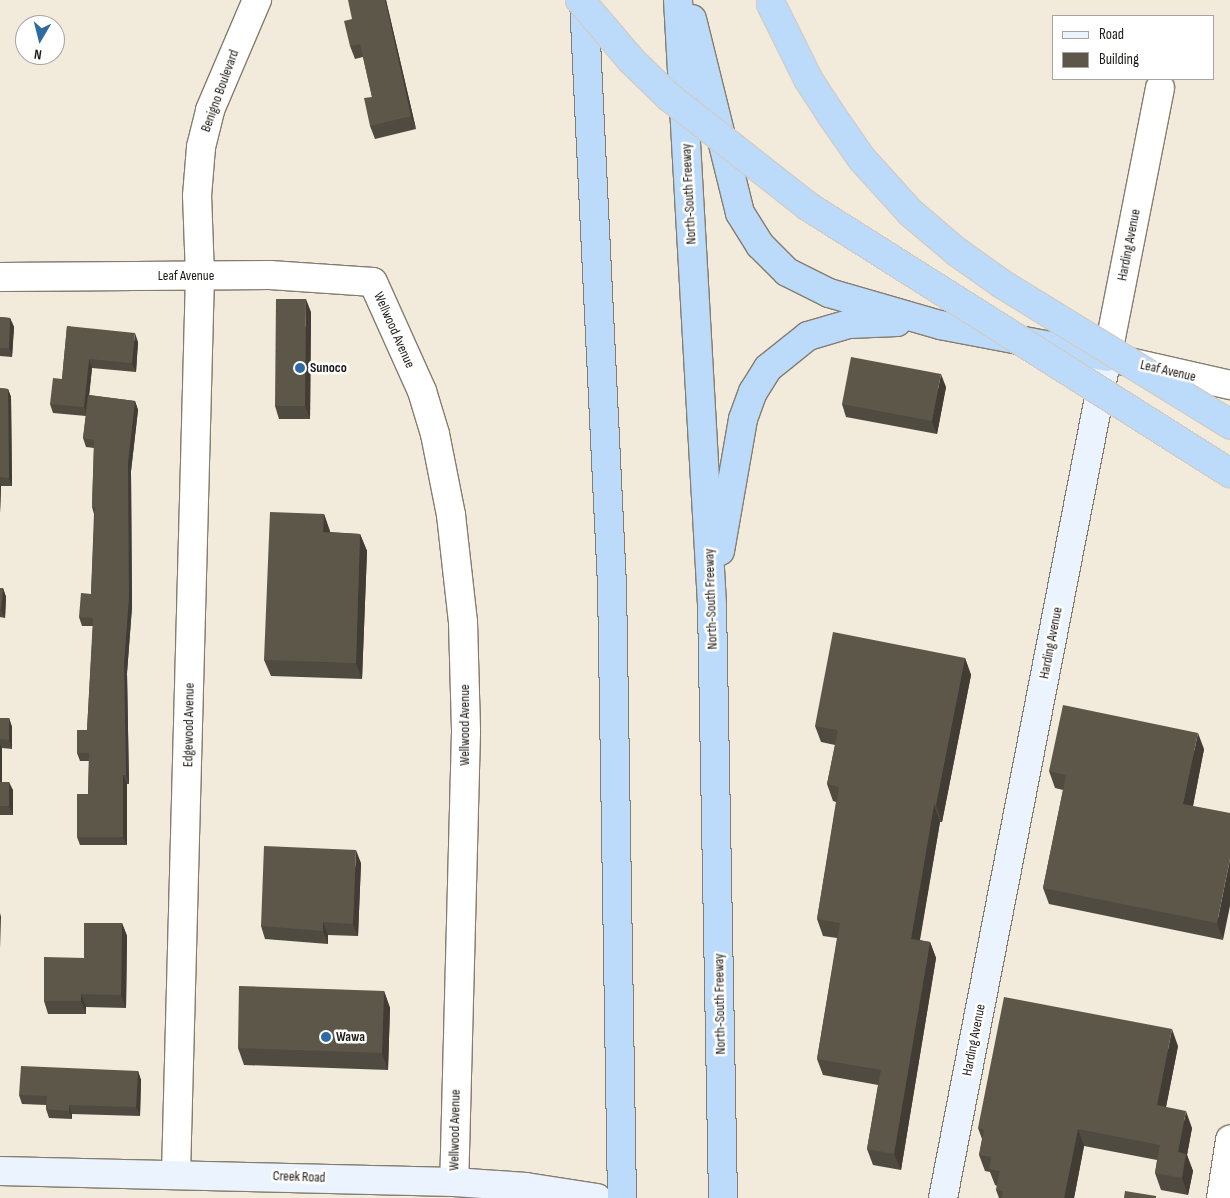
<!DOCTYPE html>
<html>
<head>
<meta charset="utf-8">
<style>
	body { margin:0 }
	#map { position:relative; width:1230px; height:1198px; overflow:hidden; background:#f2eadb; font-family:"Sofia Sans Condensed",sans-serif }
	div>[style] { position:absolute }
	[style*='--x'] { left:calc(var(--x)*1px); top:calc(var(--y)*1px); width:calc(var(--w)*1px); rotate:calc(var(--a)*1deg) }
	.roads { filter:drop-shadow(1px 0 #847d70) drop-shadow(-1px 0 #847d70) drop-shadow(0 1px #847d70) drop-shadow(0 -1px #847d70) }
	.street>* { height:28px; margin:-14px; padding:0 14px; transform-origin:14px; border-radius:14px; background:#fff }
	.secondary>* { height:28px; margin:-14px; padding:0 14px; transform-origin:14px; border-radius:14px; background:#ebf4fe }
	.highway>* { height:28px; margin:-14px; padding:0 14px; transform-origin:14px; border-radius:14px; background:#bcdbfa }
	.bridges { filter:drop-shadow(1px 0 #cecdcc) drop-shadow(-1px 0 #cecdcc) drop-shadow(0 1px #cecdcc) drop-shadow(0 -1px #cecdcc) }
	.highway-bridge>* { height:28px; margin:-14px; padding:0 14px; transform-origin:14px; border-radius:14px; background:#bcdbfa }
	.wall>* { inset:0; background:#504b40 }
	.shaded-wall>* { inset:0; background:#413d34 }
	.building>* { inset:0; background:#5d574a }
	.dots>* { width:14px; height:14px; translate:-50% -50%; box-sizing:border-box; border:2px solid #fff; border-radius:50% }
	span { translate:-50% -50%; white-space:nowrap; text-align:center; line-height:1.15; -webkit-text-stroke:5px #fff; paint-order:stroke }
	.street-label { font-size:14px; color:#1e1b16 }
	.poi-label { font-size:14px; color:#1e1b16; font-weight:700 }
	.left { translate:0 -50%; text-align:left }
	.legend { position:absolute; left:1052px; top:15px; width:162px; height:65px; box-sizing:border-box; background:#fff; border:1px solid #a5a4a2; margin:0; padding:6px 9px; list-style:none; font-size:15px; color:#1e1b16 }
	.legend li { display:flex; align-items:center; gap:10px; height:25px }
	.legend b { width:25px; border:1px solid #a5a4a2 }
	.north { position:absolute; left:15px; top:15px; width:50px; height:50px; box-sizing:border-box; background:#fff; border:1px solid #a5a4a2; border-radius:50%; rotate:188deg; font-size:14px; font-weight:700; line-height:20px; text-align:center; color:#1e1b16 }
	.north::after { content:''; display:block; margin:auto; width:18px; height:22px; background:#2e6ba2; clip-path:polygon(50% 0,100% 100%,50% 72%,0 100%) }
</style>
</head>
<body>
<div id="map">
	<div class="roads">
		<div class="street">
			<i style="--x:1160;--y:88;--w:274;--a:101.1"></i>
			<i style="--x:1107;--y:357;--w:126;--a:12.8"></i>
			<i style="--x:0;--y:277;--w:270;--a:-0.4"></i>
			<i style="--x:270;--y:275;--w:103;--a:3.9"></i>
			<i style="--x:373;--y:282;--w:120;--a:65.8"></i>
			<i style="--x:422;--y:391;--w:45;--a:73.2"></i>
			<i style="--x:435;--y:434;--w:83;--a:78.8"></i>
			<i style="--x:451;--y:515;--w:108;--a:83.6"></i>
			<i style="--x:463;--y:622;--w:110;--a:88.4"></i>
			<i style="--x:466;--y:732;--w:450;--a:91.5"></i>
			<i style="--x:176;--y:1174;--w:898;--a:-88.47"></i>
			<i style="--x:200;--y:276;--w:80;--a:-92.1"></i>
			<i style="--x:197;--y:196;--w:49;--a:-85.3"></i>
			<i style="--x:201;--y:147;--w:38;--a:-76"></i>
			<i style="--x:210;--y:110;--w:120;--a:-66.9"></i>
			<i style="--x:1221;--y:1198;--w:59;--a:-81.2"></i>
		</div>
		<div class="secondary">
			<i style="--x:0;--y:1171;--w:454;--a:1.4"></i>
			<i style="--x:454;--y:1182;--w:72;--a:4"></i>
			<i style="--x:526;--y:1187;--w:72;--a:8.8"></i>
			<i style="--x:943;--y:1198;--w:857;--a:-78.97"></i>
		</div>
		<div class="highway">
			<i style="--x:584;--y:0;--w:585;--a:87.26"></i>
			<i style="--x:612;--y:584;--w:614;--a:89.07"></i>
			<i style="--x:678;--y:0;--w:606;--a:86.78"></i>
			<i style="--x:712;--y:605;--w:593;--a:88.94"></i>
			<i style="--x:692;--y:19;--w:200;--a:76.1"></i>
			<i style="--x:740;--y:213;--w:38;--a:58"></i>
			<i style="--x:760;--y:245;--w:38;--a:45"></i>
			<i style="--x:787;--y:272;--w:47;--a:26.6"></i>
			<i style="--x:829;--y:293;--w:116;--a:16.1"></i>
			<i style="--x:940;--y:325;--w:170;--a:10.8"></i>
			<i style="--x:720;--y:551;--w:134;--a:-80.1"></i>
			<i style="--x:743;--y:419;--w:29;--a:-70"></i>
			<i style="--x:753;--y:392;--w:28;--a:-58"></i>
			<i style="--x:768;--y:368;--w:51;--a:-38.7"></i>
			<i style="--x:808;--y:336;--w:43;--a:-16.3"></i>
			<i style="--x:849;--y:324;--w:48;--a:-2.4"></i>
		</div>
	</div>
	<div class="bridges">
		<div class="highway-bridge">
			<i style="--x:580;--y:0;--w:79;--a:49.6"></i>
			<i style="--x:631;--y:60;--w:53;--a:44.2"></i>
			<i style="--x:669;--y:97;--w:178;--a:38.2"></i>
			<i style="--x:809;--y:207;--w:498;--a:32.3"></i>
			<i style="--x:771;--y:4;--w:84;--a:63.7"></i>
			<i style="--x:808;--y:79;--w:44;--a:57"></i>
			<i style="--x:832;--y:116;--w:52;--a:55.1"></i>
			<i style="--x:862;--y:159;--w:73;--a:47.8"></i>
			<i style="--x:911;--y:213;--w:60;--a:40.3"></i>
			<i style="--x:957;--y:252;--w:55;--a:35.4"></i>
			<i style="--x:1002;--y:284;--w:268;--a:31.6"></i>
		</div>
	</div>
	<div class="wall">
		<i style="clip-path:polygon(386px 0,416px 129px,375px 139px,370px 126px,372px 97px,363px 57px,355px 59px,350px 46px,352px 19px)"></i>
		<i style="clip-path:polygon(311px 312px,310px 419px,279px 419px,275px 406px)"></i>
		<i style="clip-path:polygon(0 317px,10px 318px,14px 327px,12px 357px,0 356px)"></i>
		<i style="clip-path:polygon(67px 326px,138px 342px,136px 372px,92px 368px,89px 395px,135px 401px,138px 410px,131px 471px,132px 607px,127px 673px,129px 784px,127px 784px,127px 845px,80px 845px,77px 837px,88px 794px,89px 761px,80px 761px,77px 753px,87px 730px,93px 626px,82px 626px,79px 617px,91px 594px,94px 514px,92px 507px,94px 448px,86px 447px,83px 438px,86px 416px,53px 413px,50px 404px,62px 379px)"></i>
		<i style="clip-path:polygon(946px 387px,937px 434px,846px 417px,842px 404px)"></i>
		<i style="clip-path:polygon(0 388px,8px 389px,11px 397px,12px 486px,1px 486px,0 513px)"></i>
		<i style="clip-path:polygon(324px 514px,330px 532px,360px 534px,367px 551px,362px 679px,271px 676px,264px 660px)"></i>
		<i style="clip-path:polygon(0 588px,3px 588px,6px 597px,5px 618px,0 617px)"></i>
		<i style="clip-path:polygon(965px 658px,971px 675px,942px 822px,940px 822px,920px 940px,930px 942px,936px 958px,901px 1170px,873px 1165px,867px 1149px,878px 1085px,823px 1075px,817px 1059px,837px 938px,823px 936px,817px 919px,836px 802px,833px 801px,827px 784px,835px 745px,821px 742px,815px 726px)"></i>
		<i style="clip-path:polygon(0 718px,9px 718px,12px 727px,12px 749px,2px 748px,2px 782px,13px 790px,13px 815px,0 815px)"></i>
		<i style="clip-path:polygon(1204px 749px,1193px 806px,1223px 940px,1049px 904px,1043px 888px,1063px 790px,1055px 788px,1049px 771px)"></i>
		<i style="clip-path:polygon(361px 863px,358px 936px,328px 935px,328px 944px,265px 939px,261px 926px)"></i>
		<i style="clip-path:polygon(122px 923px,127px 936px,126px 1008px,86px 1007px,86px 1014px,48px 1014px,44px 1001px,84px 958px)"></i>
		<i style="clip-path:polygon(384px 991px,390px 1008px,388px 1070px,244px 1065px,238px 1048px)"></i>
		<i style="clip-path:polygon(1178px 1046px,1166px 1107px,1192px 1128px,1187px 1155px,1193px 1171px,1188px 1195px,1161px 1190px,1155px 1173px,1157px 1160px,1084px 1146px,1074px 1198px,999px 1198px,996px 1190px,997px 1186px,995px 1185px,990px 1172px,985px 1171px,979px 1155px,982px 1139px,978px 1128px)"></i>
		<i style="clip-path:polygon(138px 1071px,141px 1080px,140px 1116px,72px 1114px,72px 1119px,49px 1118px,46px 1109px,46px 1105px,22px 1104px,19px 1095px)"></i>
	</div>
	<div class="shaded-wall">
		<i style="clip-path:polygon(385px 0,386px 0,416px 129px,411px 116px)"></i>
		<i style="clip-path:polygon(306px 299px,311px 312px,310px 419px,305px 406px)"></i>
		<i style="clip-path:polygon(10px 318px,14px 327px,12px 357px,9px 348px)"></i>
		<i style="clip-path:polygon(135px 333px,138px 342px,136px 372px,132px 363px)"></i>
		<i style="clip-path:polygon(89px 359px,92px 368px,87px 416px,84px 407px)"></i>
		<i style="clip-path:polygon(941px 374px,946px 387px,937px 434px,932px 421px)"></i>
		<i style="clip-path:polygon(8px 389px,11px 397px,12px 486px,9px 478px)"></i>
		<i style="clip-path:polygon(135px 401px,138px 410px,131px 471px,132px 607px,127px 673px,129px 784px,126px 775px,124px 664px,128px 462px)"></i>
		<i style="clip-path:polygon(0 483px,1px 486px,0 513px)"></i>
		<i style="clip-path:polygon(324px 514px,330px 531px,329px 549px,323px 532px)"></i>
		<i style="clip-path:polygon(360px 534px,367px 551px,362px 679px,356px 663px)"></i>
		<i style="clip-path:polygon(3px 588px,6px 597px,5px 618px,1px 609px)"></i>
		<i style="clip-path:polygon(965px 658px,971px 675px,942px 822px,936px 805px)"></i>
		<i style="clip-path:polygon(9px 718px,12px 727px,12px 749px,9px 740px)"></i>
		<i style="clip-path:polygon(1198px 733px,1204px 749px,1190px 821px,1183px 804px)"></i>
		<i style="clip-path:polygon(0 744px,2px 748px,2px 791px,0 786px)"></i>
		<i style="clip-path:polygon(123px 775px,127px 784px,127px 845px,123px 837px)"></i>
		<i style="clip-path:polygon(9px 782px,13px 790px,13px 815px,9px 806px)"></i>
		<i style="clip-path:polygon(934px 805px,940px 822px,917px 955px,911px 939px)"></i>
		<i style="clip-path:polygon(356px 850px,361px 863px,358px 936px,353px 924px)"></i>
		<i style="clip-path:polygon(1230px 859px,1230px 906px,1223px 940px,1217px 923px)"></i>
		<i style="clip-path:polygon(0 913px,1px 917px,0 948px)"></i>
		<i style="clip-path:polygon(323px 922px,328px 935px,328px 944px,323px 931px)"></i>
		<i style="clip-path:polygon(122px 923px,127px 936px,126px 1008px,121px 995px)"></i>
		<i style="clip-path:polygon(930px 942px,936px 958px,901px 1170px,894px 1154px)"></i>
		<i style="clip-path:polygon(384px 991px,390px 1008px,388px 1070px,382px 1053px)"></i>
		<i style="clip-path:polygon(81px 994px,86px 1007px,86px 1014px,81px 1001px)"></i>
		<i style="clip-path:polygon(1172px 1029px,1178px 1046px,1163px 1122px,1157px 1105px)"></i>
		<i style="clip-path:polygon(138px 1071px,141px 1080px,140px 1116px,136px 1107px)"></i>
		<i style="clip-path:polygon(69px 1105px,72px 1114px,72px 1119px,69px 1111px)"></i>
		<i style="clip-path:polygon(1186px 1111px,1192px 1128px,1187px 1155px,1193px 1171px,1188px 1195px,1182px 1178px,1178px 1152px)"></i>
		<i style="clip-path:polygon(1078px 1129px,1084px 1146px,1074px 1198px,1064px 1198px)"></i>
	</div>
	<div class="building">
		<i style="clip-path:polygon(348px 0,385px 0,411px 116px,370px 126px,364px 98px,372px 97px,360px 44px,350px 46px,344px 21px,352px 19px)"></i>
		<i style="clip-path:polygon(276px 299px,306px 299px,305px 406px,275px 406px)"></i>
		<i style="clip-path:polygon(0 317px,10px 318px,9px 348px,0 348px)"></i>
		<i style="clip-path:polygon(67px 326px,135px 333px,132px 363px,89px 359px,84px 407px,50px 404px,53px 378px,62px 379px)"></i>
		<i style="clip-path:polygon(851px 357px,941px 374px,932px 421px,842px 404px)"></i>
		<i style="clip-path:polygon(0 388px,8px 389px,9px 478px,0 477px)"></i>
		<i style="clip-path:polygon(88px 395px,135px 401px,128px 462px,129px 598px,124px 664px,126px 775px,123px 775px,123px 837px,77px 837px,77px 794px,88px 794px,89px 753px,77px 753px,77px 730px,87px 730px,93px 618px,79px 617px,81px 593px,91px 594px,95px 507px,92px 507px,94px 440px,83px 438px)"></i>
		<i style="clip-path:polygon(270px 512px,324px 514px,323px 532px,360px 534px,356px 663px,264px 660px)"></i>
		<i style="clip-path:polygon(0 588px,3px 588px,1px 609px,0 609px)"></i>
		<i style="clip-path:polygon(833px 632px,965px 658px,936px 805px,934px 805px,911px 939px,930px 942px,894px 1154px,867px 1149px,881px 1070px,817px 1059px,840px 923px,817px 919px,839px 787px,827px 784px,838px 730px,815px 726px)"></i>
		<i style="clip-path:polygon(1063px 705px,1198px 733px,1183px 804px,1230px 813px,1230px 859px,1217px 923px,1043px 888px,1066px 775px,1049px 771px)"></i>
		<i style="clip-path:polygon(0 718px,9px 718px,9px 740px,0 739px)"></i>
		<i style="clip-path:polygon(0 782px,9px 782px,9px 806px,0 806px)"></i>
		<i style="clip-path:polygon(264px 846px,356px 850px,353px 924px,323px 922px,323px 931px,261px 926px)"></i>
		<i style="clip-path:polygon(84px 923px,122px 923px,121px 995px,81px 994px,81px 1001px,44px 1001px,44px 957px,84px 958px)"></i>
		<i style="clip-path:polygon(239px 986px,384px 991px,382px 1053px,238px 1048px)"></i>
		<i style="clip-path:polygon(1004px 997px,1172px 1029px,1157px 1105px,1186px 1111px,1178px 1152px,1186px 1154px,1182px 1178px,1155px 1173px,1160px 1145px,1078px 1129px,1064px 1198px,1001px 1198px,1003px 1191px,996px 1190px,1000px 1171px,989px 1169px,991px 1157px,979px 1155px,984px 1130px,978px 1128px)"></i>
		<i style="clip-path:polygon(21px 1066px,138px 1071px,136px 1107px,69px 1105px,69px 1111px,46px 1109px,47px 1096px,19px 1095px)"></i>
		<i style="clip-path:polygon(1125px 1191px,1156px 1196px,1156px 1198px,1124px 1198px)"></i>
	</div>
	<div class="dots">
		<i style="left:300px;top:368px;background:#2e6ba2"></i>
		<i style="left:326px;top:1037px;background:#2e6ba2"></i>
	</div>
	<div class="street-label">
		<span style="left:220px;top:91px;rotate:-70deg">Benigno Boulevard</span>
		<span style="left:689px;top:194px;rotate:-93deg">North-South Freeway</span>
		<span style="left:1129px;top:245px;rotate:-79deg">Harding Avenue</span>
		<span style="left:186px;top:276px">Leaf Avenue</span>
		<span style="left:394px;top:330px;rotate:66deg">Wellwood Avenue</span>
		<span style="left:1168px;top:371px;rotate:13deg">Leaf Avenue</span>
		<span style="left:711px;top:599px;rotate:-92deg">North-South Freeway</span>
		<span style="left:1051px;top:643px;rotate:-79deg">Harding Avenue</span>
		<span style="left:189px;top:725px;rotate:-89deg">Edgewood Avenue</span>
		<span style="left:465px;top:725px;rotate:-90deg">Wellwood Avenue</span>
		<span style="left:720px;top:1004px;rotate:-91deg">North-South Freeway</span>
		<span style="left:974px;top:1040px;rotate:-79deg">Harding Avenue</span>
		<span style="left:455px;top:1130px;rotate:-89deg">Wellwood Avenue</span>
		<span style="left:299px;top:1177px;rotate:2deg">Creek Road</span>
	</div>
	<div class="poi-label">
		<span class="left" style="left:310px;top:368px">Sunoco</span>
		<span class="left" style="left:336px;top:1037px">Wawa</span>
	</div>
	<ul class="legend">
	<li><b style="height:6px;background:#ebf4fe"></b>Road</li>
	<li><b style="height:14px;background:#5d574a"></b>Building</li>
	</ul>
	<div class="north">N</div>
</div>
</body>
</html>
